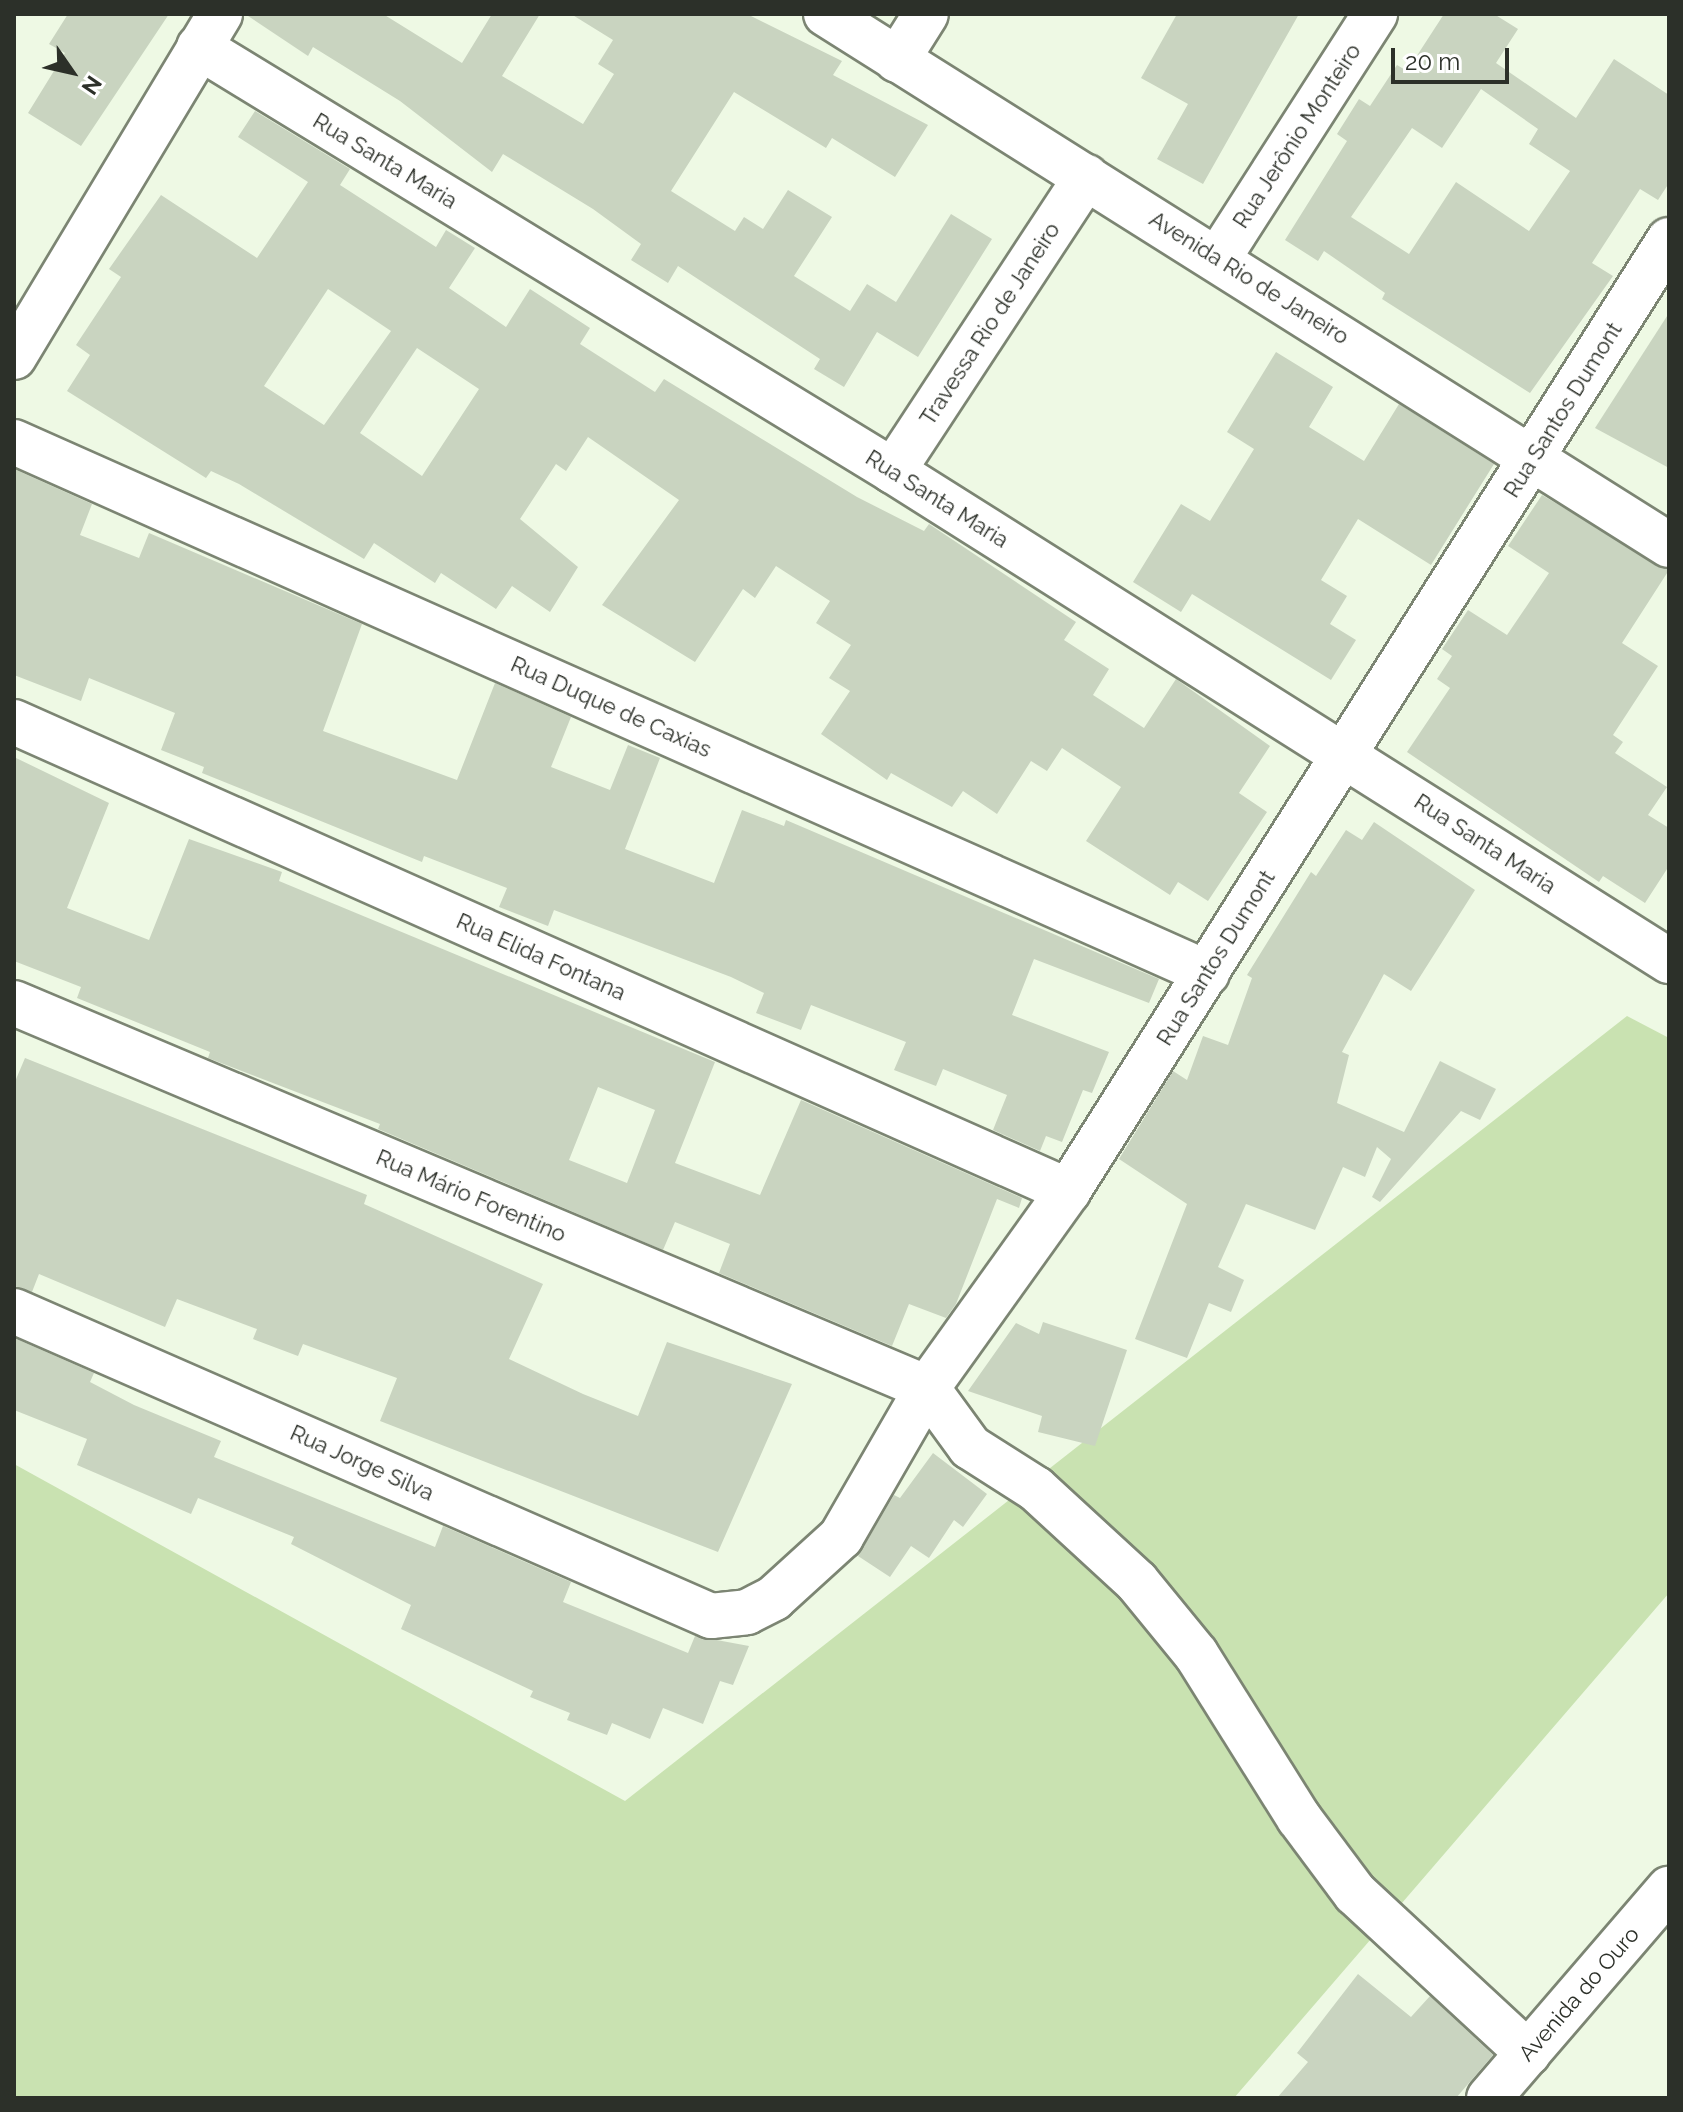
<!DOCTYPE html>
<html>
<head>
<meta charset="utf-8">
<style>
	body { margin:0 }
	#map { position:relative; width:1683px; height:2112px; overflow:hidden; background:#eef9e4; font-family:Raleway,sans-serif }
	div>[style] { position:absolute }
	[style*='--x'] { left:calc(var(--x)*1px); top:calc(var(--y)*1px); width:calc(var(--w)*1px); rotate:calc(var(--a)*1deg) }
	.green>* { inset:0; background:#c9e2b1 }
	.building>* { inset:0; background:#c9d4c0 }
	.roads { filter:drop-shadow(2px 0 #7c8573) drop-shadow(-2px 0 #7c8573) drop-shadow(0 2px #7c8573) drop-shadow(0 -2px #7c8573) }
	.minor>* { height:44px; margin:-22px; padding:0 22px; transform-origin:22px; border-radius:22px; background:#fff }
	span { translate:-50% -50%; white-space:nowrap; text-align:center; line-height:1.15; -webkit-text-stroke:7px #fff; paint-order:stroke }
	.street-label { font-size:22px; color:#2c3029 }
	.frame { position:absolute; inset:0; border:16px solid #2c3029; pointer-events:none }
	.north { position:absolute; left:32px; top:32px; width:80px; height:80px; -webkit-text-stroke:6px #fff; paint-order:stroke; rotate:124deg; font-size:22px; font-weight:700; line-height:32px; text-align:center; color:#2c3029 }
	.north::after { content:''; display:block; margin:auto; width:28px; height:36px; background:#2c3029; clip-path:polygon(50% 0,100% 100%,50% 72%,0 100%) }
	.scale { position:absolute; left:1391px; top:48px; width:118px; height:36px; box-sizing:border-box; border:4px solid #2c3029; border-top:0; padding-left:10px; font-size:24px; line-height:28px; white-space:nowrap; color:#2c3029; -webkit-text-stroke:6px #fff; paint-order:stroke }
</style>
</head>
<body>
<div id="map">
	<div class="green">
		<i style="clip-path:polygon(1627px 1016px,1669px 1038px,1669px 1593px,1234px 2098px,14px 2098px,14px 1464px,625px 1801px)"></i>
	</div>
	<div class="building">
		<i style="clip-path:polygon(68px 14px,169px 14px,81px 146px,28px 113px,65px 53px,49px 44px)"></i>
		<i style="clip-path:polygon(245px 14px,383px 14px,462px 63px,492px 14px,540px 14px,502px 76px,583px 124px,614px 74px,598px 64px,613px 40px,571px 14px,747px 14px,842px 61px,833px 75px,928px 125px,895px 177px,832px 138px,826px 148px,734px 92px,671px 191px,735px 231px,744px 217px,763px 229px,788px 190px,832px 217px,794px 276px,850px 311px,867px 284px,896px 302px,951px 214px,992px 239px,918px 357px,877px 332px,844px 387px,814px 369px,820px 359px,678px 266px,668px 283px,631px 260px,641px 244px,593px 209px,503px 154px,492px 172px,400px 101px,313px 47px,308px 56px)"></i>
		<i style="clip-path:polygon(1177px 14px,1299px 14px,1203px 184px,1157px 159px,1188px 104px,1141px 78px)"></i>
		<i style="clip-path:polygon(evenodd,1444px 14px,1494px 14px,1518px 29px,1496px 63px,1576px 118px,1614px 59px,1669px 95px,1669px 183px,1658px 200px,1640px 189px,1592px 263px,1613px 276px,1530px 393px,1382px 299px,1385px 293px,1324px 251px,1318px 261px,1285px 240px,1347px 141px,1337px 134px,1359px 99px,1370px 106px,1397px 65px,1407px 71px,1444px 14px,1481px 89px,1538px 129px,1529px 144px,1570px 171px,1529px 231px,1456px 182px,1409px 254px,1351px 217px,1412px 128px,1442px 148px,1481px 89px)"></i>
		<i style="clip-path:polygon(evenodd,255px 111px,350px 169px,340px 185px,436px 247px,446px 230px,475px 248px,449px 288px,506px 327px,530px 289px,590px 328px,580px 344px,655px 392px,664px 379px,857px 497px,924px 531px,929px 524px,1076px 622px,1064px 640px,1109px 669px,1093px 695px,1144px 728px,1176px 679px,1270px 746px,1239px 793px,1267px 812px,1208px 901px,1178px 882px,1170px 895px,1086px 841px,1121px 787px,1062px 748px,1047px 771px,1031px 761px,997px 814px,963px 791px,952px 807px,891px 773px,887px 780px,821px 734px,850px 691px,829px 678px,851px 645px,816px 623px,830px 601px,776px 566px,755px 598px,743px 589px,695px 662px,602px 605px,679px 500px,588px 437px,566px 471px,556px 464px,520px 519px,578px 567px,550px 612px,512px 586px,496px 609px,441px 573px,435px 583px,374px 543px,364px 559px,239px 484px,211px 471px,206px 478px,67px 391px,90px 355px,76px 345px,121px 277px,109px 269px,161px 195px,257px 258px,308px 182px,238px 137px,255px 111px,328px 289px,391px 331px,324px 425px,264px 386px,328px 289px,255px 111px,417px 348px,479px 389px,422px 476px,360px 433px,417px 348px)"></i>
		<i style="clip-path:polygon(1669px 313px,1669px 468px,1595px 428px)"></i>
		<i style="clip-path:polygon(1276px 352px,1333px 387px,1309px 427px,1364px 461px,1399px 404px,1494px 464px,1431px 565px,1358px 519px,1321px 580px,1347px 596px,1330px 624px,1356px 640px,1331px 680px,1192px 594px,1181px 612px,1133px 582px,1181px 504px,1210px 521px,1254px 449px,1227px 432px)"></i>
		<i style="clip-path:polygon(14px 469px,92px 504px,80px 535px,139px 558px,149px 533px,362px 624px,323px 731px,457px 780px,495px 683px,571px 717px,551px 767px,610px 790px,628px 745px,660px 758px,625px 849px,714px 883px,742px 810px,784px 826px,786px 820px,1159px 979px,1149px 1003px,1034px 959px,1012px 1015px,1109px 1052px,1092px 1093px,1083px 1090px,1062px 1142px,1046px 1136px,1040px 1151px,993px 1130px,1007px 1095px,943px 1069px,936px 1086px,894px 1070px,906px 1042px,811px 1005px,801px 1030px,756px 1013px,764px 993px,731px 977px,554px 910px,548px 926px,499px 907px,507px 888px,424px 856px,422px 862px,202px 773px,204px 767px,161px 750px,175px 713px,89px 678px,81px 701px,14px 675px)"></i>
		<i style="clip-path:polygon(1542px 495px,1669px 570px,1622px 643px,1658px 666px,1613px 735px,1623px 742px,1615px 753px,1667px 787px,1648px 815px,1669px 828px,1669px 866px,1645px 903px,1603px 876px,1599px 882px,1407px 752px,1450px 688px,1437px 679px,1452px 656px,1442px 649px,1468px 610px,1507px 635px,1549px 573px,1508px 546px)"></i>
		<i style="clip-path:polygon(evenodd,14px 757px,109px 803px,67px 908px,149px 940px,189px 839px,282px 872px,279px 881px,715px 1062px,675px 1163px,760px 1195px,801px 1100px,1022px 1198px,1019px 1208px,997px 1199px,956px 1304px,946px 1318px,909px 1304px,892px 1346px,719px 1273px,730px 1244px,675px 1222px,663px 1250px,378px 1129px,380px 1124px,208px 1058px,210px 1052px,77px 998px,81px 987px,14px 961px,14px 757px,598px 1087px,655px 1110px,627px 1183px,569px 1160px,598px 1087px)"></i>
		<i style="clip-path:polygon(1374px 822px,1475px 890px,1411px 991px,1384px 974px,1342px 1052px,1349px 1055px,1337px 1103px,1404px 1132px,1440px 1061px,1496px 1089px,1480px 1120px,1461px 1111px,1380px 1202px,1372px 1197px,1391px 1159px,1377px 1147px,1365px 1177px,1343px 1167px,1315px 1230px,1246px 1204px,1218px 1267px,1244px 1280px,1231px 1312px,1209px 1303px,1187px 1358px,1135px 1339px,1187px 1204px,1119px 1159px,1173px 1071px,1187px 1080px,1203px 1036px,1228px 1045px,1252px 978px,1247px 975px,1311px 872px,1316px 876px,1346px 830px,1362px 840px)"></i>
		<i style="clip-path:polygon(25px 1058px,367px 1195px,364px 1204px,543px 1284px,509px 1359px,583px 1394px,638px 1416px,667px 1342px,792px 1384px,718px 1552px,380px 1421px,397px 1378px,303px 1344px,298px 1356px,253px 1339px,257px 1329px,177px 1299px,165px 1327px,39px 1274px,32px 1292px,14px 1286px,14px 1084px)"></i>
		<i style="clip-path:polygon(1043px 1322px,1127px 1350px,1095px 1446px,1038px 1432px,1042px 1416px,968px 1391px,1016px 1323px,1039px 1334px)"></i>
		<i style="clip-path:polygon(14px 1338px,94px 1373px,90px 1382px,134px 1405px,221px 1441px,214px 1457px,435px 1547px,443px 1526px,571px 1582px,563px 1602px,688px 1653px,695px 1636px,749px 1646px,733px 1685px,720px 1681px,703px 1724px,663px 1708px,650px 1739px,612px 1723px,607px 1735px,567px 1720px,570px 1713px,530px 1697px,533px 1691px,401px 1629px,411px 1605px,291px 1544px,294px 1537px,198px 1498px,191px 1514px,77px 1465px,87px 1439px,14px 1410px)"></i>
		<i style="clip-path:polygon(933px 1453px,987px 1494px,963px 1527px,954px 1520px,929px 1558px,911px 1546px,890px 1577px,858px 1556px,894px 1495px,900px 1498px)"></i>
		<i style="clip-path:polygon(1358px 1974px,1411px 2017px,1430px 1996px,1493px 2055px,1456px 2098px,1277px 2098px,1308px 2062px,1297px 2053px)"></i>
	</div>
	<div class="roads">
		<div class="minor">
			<i style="--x:826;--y:14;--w:996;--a:32.21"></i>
			<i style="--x:199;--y:47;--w:813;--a:31.42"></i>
			<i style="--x:893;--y:471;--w:918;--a:32.27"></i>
			<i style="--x:897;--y:60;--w:54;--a:-57.8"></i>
			<i style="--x:1219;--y:257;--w:289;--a:-57.3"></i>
			<i style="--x:14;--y:357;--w:400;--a:-59"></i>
			<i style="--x:14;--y:442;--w:1306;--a:23.99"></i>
			<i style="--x:893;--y:471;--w:352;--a:-56.7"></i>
			<i style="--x:14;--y:722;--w:1154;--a:23.99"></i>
			<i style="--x:14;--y:1003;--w:991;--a:22.86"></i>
			<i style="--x:927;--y:1388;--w:73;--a:53.9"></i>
			<i style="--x:970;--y:1447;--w:78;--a:32.5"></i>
			<i style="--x:1036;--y:1489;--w:137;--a:42.6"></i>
			<i style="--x:1137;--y:1582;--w:93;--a:50.7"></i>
			<i style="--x:1196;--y:1654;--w:194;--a:57.9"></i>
			<i style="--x:1299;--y:1818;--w:94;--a:53.3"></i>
			<i style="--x:1355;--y:1893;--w:236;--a:42.8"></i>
			<i style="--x:14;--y:1311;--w:761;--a:23.63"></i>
			<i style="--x:711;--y:1616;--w:36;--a:-6"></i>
			<i style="--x:747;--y:1612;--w:30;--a:-27"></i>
			<i style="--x:774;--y:1598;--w:91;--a:-42.3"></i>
			<i style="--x:841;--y:1537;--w:172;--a:-60"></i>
			<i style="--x:927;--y:1388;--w:242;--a:-54.4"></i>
			<i style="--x:1068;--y:1191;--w:1125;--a:-57.71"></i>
			<i style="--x:1489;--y:2098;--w:276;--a:-49.3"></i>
		</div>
	</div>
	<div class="street-label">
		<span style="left:1297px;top:136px;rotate:-57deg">Rua Jerônio Monteiro</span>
		<span style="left:385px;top:161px;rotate:31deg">Rua Santa Maria</span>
		<span style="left:1249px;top:278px;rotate:32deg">Avenida Rio de Janeiro</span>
		<span style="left:990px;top:324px;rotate:-57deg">Travessa Rio de Janeiro</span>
		<span style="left:1563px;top:410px;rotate:-58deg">Rua Santos Dumont</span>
		<span style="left:937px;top:499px;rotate:32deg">Rua Santa Maria</span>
		<span style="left:611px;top:707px;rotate:24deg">Rua Duque de Caxias</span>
		<span style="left:1485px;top:844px;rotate:33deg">Rua Santa Maria</span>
		<span style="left:541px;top:957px;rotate:24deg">Rua Elida Fontana</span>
		<span style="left:1216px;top:958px;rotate:-58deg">Rua Santos Dumont</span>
		<span style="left:471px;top:1196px;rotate:23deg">Rua Mário Forentino</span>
		<span style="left:362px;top:1463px;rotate:24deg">Rua Jorge Silva</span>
		<span style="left:1579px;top:1994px;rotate:-49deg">Avenida do Ouro</span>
	</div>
	<div class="frame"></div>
	<div class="north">N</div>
	<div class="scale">20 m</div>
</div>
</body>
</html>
